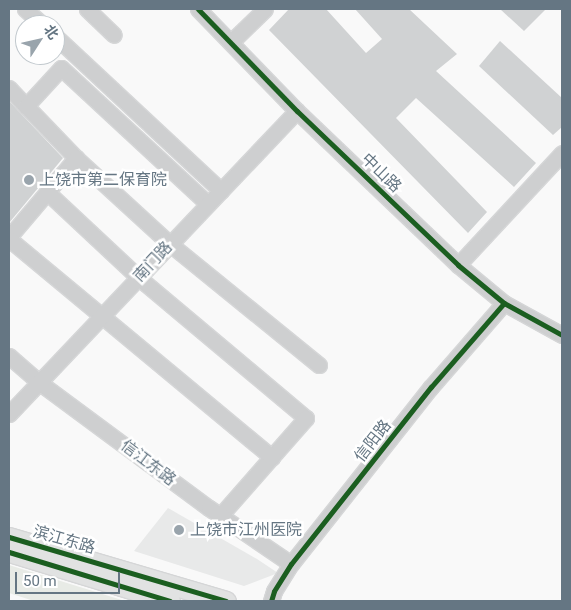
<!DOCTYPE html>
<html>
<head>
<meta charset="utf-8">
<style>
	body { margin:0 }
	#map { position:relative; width:571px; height:610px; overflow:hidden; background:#f9f9f9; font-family:Roboto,"Noto Sans SC",sans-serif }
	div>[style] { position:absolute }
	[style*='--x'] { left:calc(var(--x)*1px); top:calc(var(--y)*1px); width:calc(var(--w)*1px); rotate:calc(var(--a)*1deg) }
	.built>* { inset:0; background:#e8e9e9 }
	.green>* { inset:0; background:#e8ebe6 }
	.building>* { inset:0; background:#d0d2d3 }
	.roads { filter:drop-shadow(1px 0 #d5d6d7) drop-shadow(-1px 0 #d5d6d7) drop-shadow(0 1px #d5d6d7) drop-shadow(0 -1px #d5d6d7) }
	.minor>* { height:15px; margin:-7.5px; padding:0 7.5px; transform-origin:7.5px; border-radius:7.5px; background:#cecfd0 }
	.major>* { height:19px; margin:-9.5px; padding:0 9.5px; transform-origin:9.5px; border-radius:9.5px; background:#e1e2e2 }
	.cycleway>* { height:5px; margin:-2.5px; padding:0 2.5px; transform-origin:2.5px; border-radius:2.5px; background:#1b5e20 }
	.dots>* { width:14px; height:14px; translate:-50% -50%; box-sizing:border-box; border:2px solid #fff; border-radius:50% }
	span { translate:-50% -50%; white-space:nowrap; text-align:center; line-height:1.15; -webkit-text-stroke:5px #fff; paint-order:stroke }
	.street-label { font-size:16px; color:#657683 }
	.poi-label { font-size:16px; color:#657683 }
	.left { translate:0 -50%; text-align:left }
	.frame { position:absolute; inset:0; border:10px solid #657683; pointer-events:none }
	.north { position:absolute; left:15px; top:15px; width:50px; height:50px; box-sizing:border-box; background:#fff; border:1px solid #c1c8cd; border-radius:50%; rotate:55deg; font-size:14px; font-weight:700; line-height:20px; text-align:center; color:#657683 }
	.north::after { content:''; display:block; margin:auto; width:18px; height:22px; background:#99a4ac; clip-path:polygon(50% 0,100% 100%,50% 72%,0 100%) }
	.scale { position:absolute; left:15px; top:572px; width:105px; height:22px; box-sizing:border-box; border:2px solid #657683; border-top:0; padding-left:6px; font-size:15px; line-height:18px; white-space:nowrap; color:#657683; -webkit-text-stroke:4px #fff; paint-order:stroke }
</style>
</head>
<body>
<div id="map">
	<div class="built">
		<i style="clip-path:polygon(168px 508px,257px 559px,278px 573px,244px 586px,134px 551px)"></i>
	</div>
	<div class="green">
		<i style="clip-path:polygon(9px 565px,125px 601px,34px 601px,9px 593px)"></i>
	</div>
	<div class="building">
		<i style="clip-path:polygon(289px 9px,326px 9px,366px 53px,382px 39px,355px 9px,409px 9px,457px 54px,436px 71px,536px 163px,514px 187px,416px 98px,396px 118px,487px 212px,468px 233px,269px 30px)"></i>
		<i style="clip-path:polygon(500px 9px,546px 9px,524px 31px)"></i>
		<i style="clip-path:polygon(500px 41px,562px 98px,562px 127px,553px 135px,479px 66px)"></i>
		<i style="clip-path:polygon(9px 101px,63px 158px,9px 223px)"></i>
	</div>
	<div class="roads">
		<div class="minor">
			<i style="--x:25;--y:9;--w:24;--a:42"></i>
			<i style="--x:87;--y:9;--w:37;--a:44"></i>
			<i style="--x:198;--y:9;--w:142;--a:45.9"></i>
			<i style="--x:297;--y:111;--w:223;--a:43.7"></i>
			<i style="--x:458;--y:265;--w:60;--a:39.6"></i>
			<i style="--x:504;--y:303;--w:66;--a:28.9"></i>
			<i style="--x:55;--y:36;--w:227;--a:43"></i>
			<i style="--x:231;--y:42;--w:47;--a:-44.1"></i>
			<i style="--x:9;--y:88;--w:25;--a:47"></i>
			<i style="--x:47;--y:192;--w:126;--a:43.1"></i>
			<i style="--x:139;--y:278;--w:218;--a:40"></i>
			<i style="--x:306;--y:418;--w:130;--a:131.3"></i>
			<i style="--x:208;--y:204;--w:200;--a:-137.2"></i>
			<i style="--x:61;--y:68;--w:52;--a:132.6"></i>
			<i style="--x:26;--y:106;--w:72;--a:46.1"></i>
			<i style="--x:76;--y:158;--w:127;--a:42.5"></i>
			<i style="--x:170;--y:244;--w:192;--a:39.1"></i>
			<i style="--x:9;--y:237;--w:104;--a:-49.7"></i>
			<i style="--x:9;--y:239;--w:342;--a:39.7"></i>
			<i style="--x:458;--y:265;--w:153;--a:-47.1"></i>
			<i style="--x:9;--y:356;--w:41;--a:41.1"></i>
			<i style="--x:40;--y:383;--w:210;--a:36.5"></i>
			<i style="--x:209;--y:508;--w:99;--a:34.3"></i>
			<i style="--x:9;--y:414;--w:418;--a:-46.5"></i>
			<i style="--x:271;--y:601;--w:10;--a:-73"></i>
			<i style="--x:274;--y:591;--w:32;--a:-58"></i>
			<i style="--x:291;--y:564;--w:226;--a:-51.7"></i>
			<i style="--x:431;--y:387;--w:111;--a:-49"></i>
		</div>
		<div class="major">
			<i style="--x:9;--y:537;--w:226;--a:16.4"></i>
			<i style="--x:9;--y:552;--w:168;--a:16.9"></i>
		</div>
	</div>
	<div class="cycleway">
		<i style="--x:198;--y:9;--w:142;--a:45.9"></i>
		<i style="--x:297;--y:111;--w:223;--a:43.7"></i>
		<i style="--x:458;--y:265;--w:60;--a:39.6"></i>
		<i style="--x:504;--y:303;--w:66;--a:28.9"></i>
		<i style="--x:9;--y:537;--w:226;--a:16.4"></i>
		<i style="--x:9;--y:552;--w:168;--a:16.9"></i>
		<i style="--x:271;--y:601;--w:10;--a:-73"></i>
		<i style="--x:274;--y:591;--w:32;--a:-58"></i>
		<i style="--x:291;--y:564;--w:226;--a:-51.7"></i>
		<i style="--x:431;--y:387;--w:111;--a:-49"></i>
	</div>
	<div class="dots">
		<i style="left:29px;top:180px;background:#99a4ac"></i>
		<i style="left:179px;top:530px;background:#99a4ac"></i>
	</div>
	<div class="street-label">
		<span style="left:381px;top:173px;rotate:44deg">中山路</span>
		<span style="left:153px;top:262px;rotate:-47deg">南门路</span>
		<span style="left:373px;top:441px;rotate:-52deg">信阳路</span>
		<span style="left:148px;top:463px;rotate:37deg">信江东路</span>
		<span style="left:64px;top:540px;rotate:16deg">滨江东路</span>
	</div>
	<div class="poi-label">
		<span class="left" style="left:39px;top:180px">上饶市第二保育院</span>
		<span class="left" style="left:190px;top:530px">上饶市江州医院</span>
	</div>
	<div class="frame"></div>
	<div class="north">北</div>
	<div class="scale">50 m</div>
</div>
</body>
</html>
